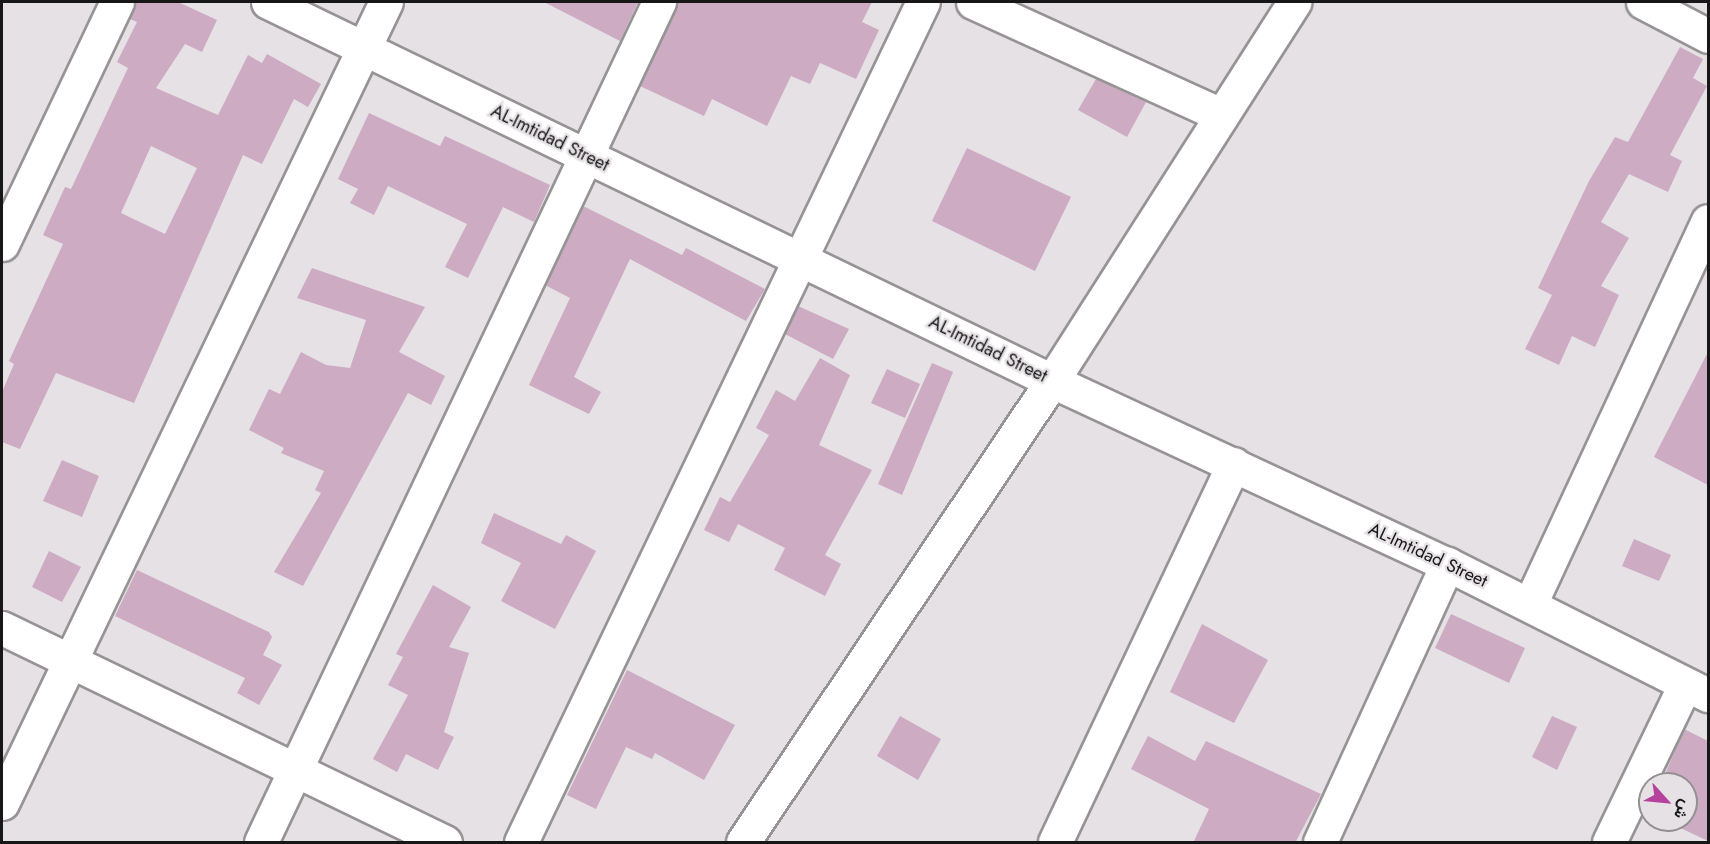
<!DOCTYPE html>
<html>
<head>
<meta charset="utf-8">
<style>
	body { margin:0 }
	#map { position:relative; width:1710px; height:844px; overflow:hidden; background:#e5e1e4; font-family:Jost,Vazirmatn,sans-serif }
	div>[style] { position:absolute }
	[style*='--x'] { left:calc(var(--x)*1px); top:calc(var(--y)*1px); width:calc(var(--w)*1px); rotate:calc(var(--a)*1deg) }
	.building>* { inset:0; background:#cdabc3 }
	.roads { filter:drop-shadow(2px 0 #969395) drop-shadow(-2px 0 #969395) drop-shadow(0 2px #969395) drop-shadow(0 -2px #969395) }
	.minor>* { height:33px; margin:-16.5px; padding:0 16.5px; transform-origin:16.5px; border-radius:16.5px; background:#fff }
	.tertiary>* { height:33px; margin:-16.5px; padding:0 16.5px; transform-origin:16.5px; border-radius:16.5px; background:#fff }
	span { translate:-50% -50%; white-space:nowrap; text-align:center; line-height:1.15; -webkit-text-stroke:4.5px #e5e1e4; paint-order:stroke }
	.street-label { font-size:18px; color:#181718 }
	.frame { position:absolute; inset:0; border:3px solid #181718; pointer-events:none }
	.north { position:absolute; left:1638px; top:772px; width:60px; height:60px; box-sizing:border-box; background:#e5e1e4; border:2px solid #939092; border-radius:50%; rotate:117deg; font-size:16px; font-weight:700; line-height:24px; text-align:center; color:#181718 }
	.north::after { content:''; display:block; margin:auto; width:21px; height:27px; background:#b5429c; clip-path:polygon(50% 0,100% 100%,50% 72%,0 100%) }
</style>
</head>
<body>
<div id="map">
	<div class="building">
		<i style="clip-path:polygon(evenodd,136px 2px,178px 2px,217px 20px,202px 52px,185px 44px,156px 88px,218px 115px,248px 55px,262px 63px,267px 54px,321px 84px,308px 107px,294px 99px,262px 164px,243px 155px,134px 403px,56px 373px,20px 449px,2px 442px,2px 392px,14px 364px,9px 361px,63px 244px,43px 235px,65px 187px,71px 189px,128px 68px,117px 62px,137px 22px,130px 19px,136px 2px,151px 146px,197px 168px,165px 234px,121px 213px,151px 146px)"></i>
		<i style="clip-path:polygon(544px 2px,638px 2px,620px 41px)"></i>
		<i style="clip-path:polygon(678px 2px,872px 2px,862px 22px,879px 30px,856px 79px,820px 63px,810px 84px,791px 76px,767px 126px,712px 99px,704px 116px,640px 86px)"></i>
		<i style="clip-path:polygon(1680px 47px,1703px 59px,1693px 78px,1707px 86px,1670px 155px,1682px 161px,1668px 192px,1629px 174px,1601px 222px,1629px 238px,1601px 286px,1619px 295px,1595px 347px,1572px 336px,1559px 365px,1525px 349px,1552px 295px,1538px 288px,1589px 181px,1615px 137px,1628px 142px)"></i>
		<i style="clip-path:polygon(1096px 79px,1146px 102px,1127px 137px,1078px 110px)"></i>
		<i style="clip-path:polygon(369px 113px,440px 146px,445px 136px,550px 185px,534px 222px,503px 207px,468px 278px,445px 267px,467px 224px,388px 186px,374px 215px,350px 203px,358px 189px,338px 179px)"></i>
		<i style="clip-path:polygon(967px 148px,1071px 197px,1035px 271px,932px 221px)"></i>
		<i style="clip-path:polygon(583px 206px,682px 255px,686px 248px,765px 289px,746px 321px,630px 259px,574px 377px,601px 392px,589px 414px,529px 385px,570px 298px,545px 285px)"></i>
		<i style="clip-path:polygon(312px 268px,425px 307px,399px 352px,445px 376px,431px 405px,408px 393px,303px 586px,274px 572px,321px 493px,315px 490px,324px 471px,281px 453px,284px 448px,249px 430px,269px 389px,280px 394px,301px 352px,326px 365px,350px 368px,366px 320px,297px 298px)"></i>
		<i style="clip-path:polygon(798px 306px,849px 329px,833px 359px,785px 334px)"></i>
		<i style="clip-path:polygon(1708px 352px,1708px 485px,1654px 457px)"></i>
		<i style="clip-path:polygon(820px 358px,850px 375px,819px 445px,872px 470px,825px 555px,841px 564px,825px 596px,774px 570px,785px 548px,738px 524px,729px 542px,704px 530px,720px 497px,730px 502px,769px 435px,756px 428px,776px 390px,795px 401px)"></i>
		<i style="clip-path:polygon(932px 363px,953px 372px,902px 495px,878px 484px)"></i>
		<i style="clip-path:polygon(887px 369px,920px 384px,905px 418px,871px 403px)"></i>
		<i style="clip-path:polygon(62px 460px,99px 476px,82px 517px,43px 501px)"></i>
		<i style="clip-path:polygon(494px 513px,561px 544px,566px 535px,596px 551px,555px 629px,501px 601px,521px 563px,481px 543px)"></i>
		<i style="clip-path:polygon(1634px 539px,1671px 555px,1659px 581px,1622px 566px)"></i>
		<i style="clip-path:polygon(49px 551px,81px 567px,62px 602px,32px 587px)"></i>
		<i style="clip-path:polygon(137px 570px,269px 632px,272px 637px,263px 655px,282px 665px,259px 705px,237px 693px,245px 678px,115px 616px)"></i>
		<i style="clip-path:polygon(433px 585px,471px 607px,449px 647px,469px 653px,444px 732px,454px 737px,438px 770px,406px 754px,397px 772px,373px 759px,408px 695px,388px 685px,403px 657px,396px 654px)"></i>
		<i style="clip-path:polygon(1451px 614px,1525px 648px,1509px 683px,1435px 648px)"></i>
		<i style="clip-path:polygon(1202px 624px,1268px 660px,1234px 723px,1170px 692px)"></i>
		<i style="clip-path:polygon(627px 670px,735px 725px,704px 780px,655px 753px,652px 759px,626px 747px,596px 809px,567px 795px)"></i>
		<i style="clip-path:polygon(900px 716px,941px 739px,918px 780px,877px 756px)"></i>
		<i style="clip-path:polygon(1552px 716px,1577px 727px,1557px 770px,1532px 757px)"></i>
		<i style="clip-path:polygon(1684px 729px,1708px 741px,1708px 841px,1672px 824px,1686px 820px,1691px 784px,1661px 784px)"></i>
		<i style="clip-path:polygon(1148px 736px,1195px 761px,1206px 741px,1321px 794px,1295px 843px,1193px 843px,1209px 809px,1131px 769px)"></i>
	</div>
	<div class="roads">
		<div class="minor">
			<i style="--x:973;--y:2;--w:273;--a:24.5"></i>
			<i style="--x:1643;--y:2;--w:73;--a:27.6"></i>
			<i style="--x:2;--y:244;--w:268;--a:-64.6"></i>
			<i style="--x:1530;--y:604;--w:422;--a:-65.1"></i>
			<i style="--x:2;--y:628;--w:492;--a:25.8"></i>
			<i style="--x:2;--y:803;--w:888;--a:-64.39"></i>
			<i style="--x:261;--y:842;--w:930;--a:-64.65"></i>
			<i style="--x:521;--y:842;--w:931;--a:-64.43"></i>
			<i style="--x:1055;--y:842;--w:418;--a:-64.7"></i>
			<i style="--x:1320;--y:842;--w:306;--a:-65.4"></i>
			<i style="--x:1609;--y:842;--w:174;--a:-64.2"></i>
		</div>
		<div class="tertiary">
			<i style="--x:268;--y:2;--w:871;--a:25.8"></i>
			<i style="--x:1052;--y:381;--w:435;--a:24.9"></i>
			<i style="--x:1447;--y:564;--w:292;--a:26.7"></i>
			<i style="--x:743;--y:842;--w:555;--a:-56.17"></i>
			<i style="--x:1052;--y:381;--w:450;--a:-57.4"></i>
		</div>
	</div>
	<div class="street-label">
		<span style="left:550px;top:138px;rotate:26deg">AL-Imtidad Street</span>
		<span style="left:988px;top:349px;rotate:26deg">AL-Imtidad Street</span>
		<span style="left:1428px;top:555px;rotate:25deg">AL-Imtidad Street</span>
	</div>
	<div class="frame"></div>
	<div class="north">ش</div>
</div>
</body>
</html>
